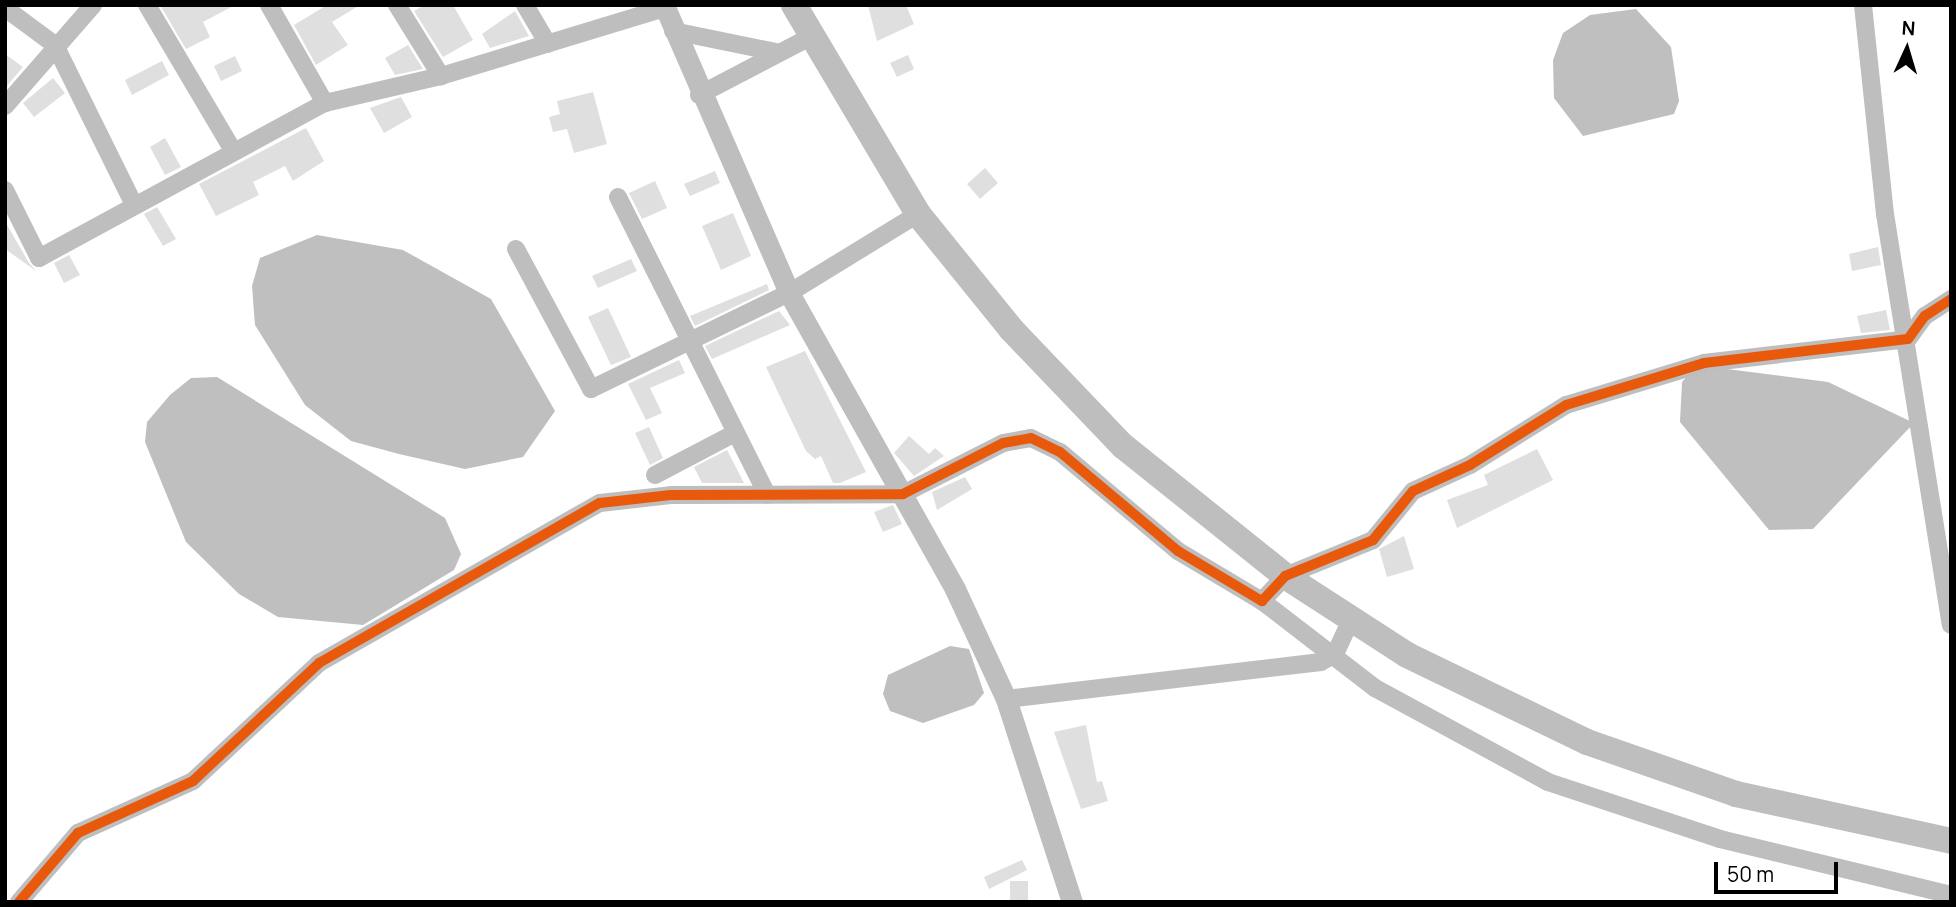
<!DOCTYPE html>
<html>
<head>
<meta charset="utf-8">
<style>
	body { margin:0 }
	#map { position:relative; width:1956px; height:907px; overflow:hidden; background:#fff; font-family:Manrope,sans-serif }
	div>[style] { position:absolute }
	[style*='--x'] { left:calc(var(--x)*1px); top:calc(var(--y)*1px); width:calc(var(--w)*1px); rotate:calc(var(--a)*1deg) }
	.water>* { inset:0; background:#bfbfbf }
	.building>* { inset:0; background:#dfdfdf }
	.minor>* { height:18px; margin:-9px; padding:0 9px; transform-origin:9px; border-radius:9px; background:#bebebe }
	.tertiary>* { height:21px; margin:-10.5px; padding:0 10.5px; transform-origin:10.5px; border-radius:10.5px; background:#bebebe }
	.primary>* { height:26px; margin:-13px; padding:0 13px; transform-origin:13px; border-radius:13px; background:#bebebe }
	.cycleway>* { height:10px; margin:-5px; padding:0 5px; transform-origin:5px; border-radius:5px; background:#e8590c }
	span { translate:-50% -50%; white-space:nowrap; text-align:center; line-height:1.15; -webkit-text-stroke:5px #fff; paint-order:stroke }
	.frame { position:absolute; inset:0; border:7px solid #000; pointer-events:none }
	.north { position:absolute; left:1872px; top:14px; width:70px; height:70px; -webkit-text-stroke:5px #fff; paint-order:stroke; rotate:4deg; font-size:19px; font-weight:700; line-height:28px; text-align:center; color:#000 }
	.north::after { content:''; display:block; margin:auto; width:24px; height:32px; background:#000; clip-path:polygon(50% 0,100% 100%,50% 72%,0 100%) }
	.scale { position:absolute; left:1714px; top:862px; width:124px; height:32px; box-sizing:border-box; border:4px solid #000; border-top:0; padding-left:9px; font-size:21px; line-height:24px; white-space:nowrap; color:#000; -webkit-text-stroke:5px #fff; paint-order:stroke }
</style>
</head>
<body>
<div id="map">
	<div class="water">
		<i style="clip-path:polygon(1636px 9px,1671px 47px,1679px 101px,1674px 114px,1583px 136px,1554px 98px,1553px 60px,1563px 33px,1590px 15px)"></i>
		<i style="clip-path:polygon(317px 235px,403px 250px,491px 299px,555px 411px,523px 457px,465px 469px,399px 454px,351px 441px,305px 405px,255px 325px,252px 286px,260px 258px)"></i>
		<i style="clip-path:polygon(1719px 368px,1828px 382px,1914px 423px,1813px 529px,1769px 530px,1680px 422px,1682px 382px,1690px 373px)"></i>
		<i style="clip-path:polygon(217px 377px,445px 518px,461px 554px,454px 570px,363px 625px,278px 617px,239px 594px,186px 542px,145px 442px,147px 422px,170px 395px,191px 378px)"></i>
		<i style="clip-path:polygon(950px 646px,969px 649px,984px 693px,974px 705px,923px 723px,890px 711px,883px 694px,888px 675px)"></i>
	</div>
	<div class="building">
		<i style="clip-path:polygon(160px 5px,235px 5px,203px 22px,210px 37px,186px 49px)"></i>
		<i style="clip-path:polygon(327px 5px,360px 5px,332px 22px,348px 45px,316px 65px,294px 25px)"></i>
		<i style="clip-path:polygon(425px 5px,453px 5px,473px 40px,443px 57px,414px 11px)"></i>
		<i style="clip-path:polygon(868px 5px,906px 5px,914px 24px,877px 41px)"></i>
		<i style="clip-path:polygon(515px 11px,529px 36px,490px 48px,482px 34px)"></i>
		<i style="clip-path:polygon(408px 45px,423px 69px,395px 75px,385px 58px)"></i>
		<i style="clip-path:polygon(5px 54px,23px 67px,5px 88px)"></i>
		<i style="clip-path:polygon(908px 55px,914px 69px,897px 77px,890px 63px)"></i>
		<i style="clip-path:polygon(235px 56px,242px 71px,221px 81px,214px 66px)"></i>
		<i style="clip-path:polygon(162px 61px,169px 75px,132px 95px,125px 80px)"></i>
		<i style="clip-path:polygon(53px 78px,65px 93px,34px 117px,23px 103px)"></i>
		<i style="clip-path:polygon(593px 92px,607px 144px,574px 153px,567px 129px,553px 132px,549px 117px,560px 114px,557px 101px)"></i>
		<i style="clip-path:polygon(401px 97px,412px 117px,384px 133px,370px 108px)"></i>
		<i style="clip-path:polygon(306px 128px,324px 161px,293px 181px,285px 166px,253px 182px,259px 195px,216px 216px,199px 184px)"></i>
		<i style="clip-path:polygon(165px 138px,181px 167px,165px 175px,150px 147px)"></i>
		<i style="clip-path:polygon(985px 168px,998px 183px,980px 199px,967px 184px)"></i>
		<i style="clip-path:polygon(715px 171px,720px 183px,690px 196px,684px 184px)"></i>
		<i style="clip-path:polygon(655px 181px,667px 208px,642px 219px,629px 193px)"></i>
		<i style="clip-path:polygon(157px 207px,176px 239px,163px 246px,144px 214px)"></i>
		<i style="clip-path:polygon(733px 213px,751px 256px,721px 270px,702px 226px)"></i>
		<i style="clip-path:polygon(5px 221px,29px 263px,36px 271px,5px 249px)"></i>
		<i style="clip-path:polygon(1878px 247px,1881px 265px,1852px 271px,1849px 254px)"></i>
		<i style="clip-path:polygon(69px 255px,80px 275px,64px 283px,54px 263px)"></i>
		<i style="clip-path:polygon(631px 259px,637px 271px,598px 288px,592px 276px)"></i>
		<i style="clip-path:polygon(767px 284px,769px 290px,695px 326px,690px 316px)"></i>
		<i style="clip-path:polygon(608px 308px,631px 357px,611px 365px,588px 317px)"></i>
		<i style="clip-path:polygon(1886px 310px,1890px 330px,1861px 333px,1857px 316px)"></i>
		<i style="clip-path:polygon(779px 311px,790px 325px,712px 359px,705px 346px)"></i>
		<i style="clip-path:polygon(805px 351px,866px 472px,840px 483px,833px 483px,821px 456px,815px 459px,806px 451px,766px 367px)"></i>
		<i style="clip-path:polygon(679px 360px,685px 373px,650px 388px,662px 413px,646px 420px,628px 384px)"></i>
		<i style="clip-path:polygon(649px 427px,663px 458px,650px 465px,635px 433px)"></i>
		<i style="clip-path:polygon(909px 436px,929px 454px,935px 448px,944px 456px,914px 476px,894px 453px)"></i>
		<i style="clip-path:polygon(1537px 449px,1553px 480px,1457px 528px,1447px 500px,1488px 485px,1484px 475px)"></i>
		<i style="clip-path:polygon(727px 450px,744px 483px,702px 483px,694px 467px)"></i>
		<i style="clip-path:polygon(965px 477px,972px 489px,937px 510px,932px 492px)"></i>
		<i style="clip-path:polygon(893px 505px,902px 524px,883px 532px,874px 512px)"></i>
		<i style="clip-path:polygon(1404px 536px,1414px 569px,1387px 577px,1379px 549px)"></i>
		<i style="clip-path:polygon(1086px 725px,1097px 782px,1102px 781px,1108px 801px,1081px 809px,1054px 732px)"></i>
		<i style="clip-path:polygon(1022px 860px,1027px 870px,989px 889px,984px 877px)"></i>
		<i style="clip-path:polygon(1010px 881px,1028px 881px,1028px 902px,1010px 902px)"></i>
	</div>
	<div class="minor">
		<i style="--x:147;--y:5;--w:167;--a:59.4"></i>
		<i style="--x:269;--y:5;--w:113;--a:60.3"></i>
		<i style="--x:397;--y:5;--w:84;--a:58.2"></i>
		<i style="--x:525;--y:5;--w:45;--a:59.5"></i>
		<i style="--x:1863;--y:5;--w:210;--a:84"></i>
		<i style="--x:1885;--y:214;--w:416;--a:80.9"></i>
		<i style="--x:5;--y:8;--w:62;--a:36.5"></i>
		<i style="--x:55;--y:45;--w:178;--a:63.7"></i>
		<i style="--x:673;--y:31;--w:104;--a:11.6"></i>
		<i style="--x:699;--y:95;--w:127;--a:-27.6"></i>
		<i style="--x:5;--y:106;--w:134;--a:-48.9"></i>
		<i style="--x:5;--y:190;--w:76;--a:63.4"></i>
		<i style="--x:39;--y:258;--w:325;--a:-28.5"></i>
		<i style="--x:325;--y:103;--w:119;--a:-13.1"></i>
		<i style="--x:441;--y:76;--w:234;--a:-16.9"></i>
		<i style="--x:618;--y:197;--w:333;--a:63.4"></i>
		<i style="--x:516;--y:249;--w:159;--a:61.8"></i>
		<i style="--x:591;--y:389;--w:220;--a:-25.9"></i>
		<i style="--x:789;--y:293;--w:151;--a:-31.5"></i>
		<i style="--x:655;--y:475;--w:88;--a:-27.7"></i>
		<i style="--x:1262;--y:601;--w:143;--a:37.6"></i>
		<i style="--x:1375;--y:688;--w:197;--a:28.5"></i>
		<i style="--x:1548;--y:782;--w:181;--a:18.3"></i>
		<i style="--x:1720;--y:839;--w:238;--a:13.6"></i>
		<i style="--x:1006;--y:699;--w:317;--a:-6.7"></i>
		<i style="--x:1321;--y:662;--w:16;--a:-30"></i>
		<i style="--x:1335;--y:654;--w:38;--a:-65"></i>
		<i style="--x:19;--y:902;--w:91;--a:-49.5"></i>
		<i style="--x:78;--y:833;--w:126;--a:-24.3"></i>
		<i style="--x:193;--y:781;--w:173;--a:-43.1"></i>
		<i style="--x:319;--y:663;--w:323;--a:-29.7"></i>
		<i style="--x:600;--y:503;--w:71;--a:-6.4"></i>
		<i style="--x:671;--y:495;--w:232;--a:-0.2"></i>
		<i style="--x:903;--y:494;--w:112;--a:-27"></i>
		<i style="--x:1003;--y:443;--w:28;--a:-10"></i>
		<i style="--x:1031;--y:438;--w:32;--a:26"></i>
		<i style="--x:1060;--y:452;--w:154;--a:40"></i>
		<i style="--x:1178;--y:551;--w:98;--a:30.8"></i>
		<i style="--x:1262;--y:601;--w:34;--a:-47"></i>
		<i style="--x:1285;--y:576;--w:95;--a:-22.2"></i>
		<i style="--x:1373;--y:540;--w:63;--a:-50.8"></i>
		<i style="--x:1413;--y:491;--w:63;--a:-24.5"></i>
		<i style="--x:1470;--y:465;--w:113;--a:-32"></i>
		<i style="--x:1566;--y:405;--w:144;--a:-16.9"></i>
		<i style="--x:1704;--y:363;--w:205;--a:-6.7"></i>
		<i style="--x:1908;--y:339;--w:29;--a:-54"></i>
		<i style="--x:1925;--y:316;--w:31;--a:-33"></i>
	</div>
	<div class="tertiary">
		<i style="--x:664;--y:5;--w:314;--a:66.5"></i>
		<i style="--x:789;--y:293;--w:339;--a:60.7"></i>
		<i style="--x:955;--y:589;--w:121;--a:65.1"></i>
		<i style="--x:1006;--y:699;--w:213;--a:72"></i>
	</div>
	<div class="primary">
		<i style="--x:794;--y:5;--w:243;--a:59.3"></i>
		<i style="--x:918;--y:214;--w:148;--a:51"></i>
		<i style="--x:1011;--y:329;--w:162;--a:46.3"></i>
		<i style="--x:1123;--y:446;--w:208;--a:38.7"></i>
		<i style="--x:1285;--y:576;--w:145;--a:32.9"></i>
		<i style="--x:1407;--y:655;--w:200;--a:25.8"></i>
		<i style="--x:1587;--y:742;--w:158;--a:19.2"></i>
		<i style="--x:1736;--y:794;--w:220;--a:12.3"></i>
	</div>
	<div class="cycleway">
		<i style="--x:19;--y:902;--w:91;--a:-49.5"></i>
		<i style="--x:78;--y:833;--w:126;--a:-24.3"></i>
		<i style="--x:193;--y:781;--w:173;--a:-43.1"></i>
		<i style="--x:319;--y:663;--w:323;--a:-29.7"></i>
		<i style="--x:600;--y:503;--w:71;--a:-6.4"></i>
		<i style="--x:671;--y:495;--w:232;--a:-0.2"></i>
		<i style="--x:903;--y:494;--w:112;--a:-27"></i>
		<i style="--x:1003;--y:443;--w:28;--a:-10"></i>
		<i style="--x:1031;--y:438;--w:32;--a:26"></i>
		<i style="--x:1060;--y:452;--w:154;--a:40"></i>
		<i style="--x:1178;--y:551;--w:98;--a:30.8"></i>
		<i style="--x:1262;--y:601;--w:34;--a:-47"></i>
		<i style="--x:1285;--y:576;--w:95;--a:-22.2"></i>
		<i style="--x:1373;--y:540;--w:63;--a:-50.8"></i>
		<i style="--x:1413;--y:491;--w:63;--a:-24.5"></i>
		<i style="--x:1470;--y:465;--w:113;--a:-32"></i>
		<i style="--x:1566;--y:405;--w:144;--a:-16.9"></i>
		<i style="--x:1704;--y:363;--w:205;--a:-6.7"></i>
		<i style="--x:1908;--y:339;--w:29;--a:-54"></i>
		<i style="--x:1925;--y:316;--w:31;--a:-33"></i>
	</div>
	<div class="frame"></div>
	<div class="north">N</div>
	<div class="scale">50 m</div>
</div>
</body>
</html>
